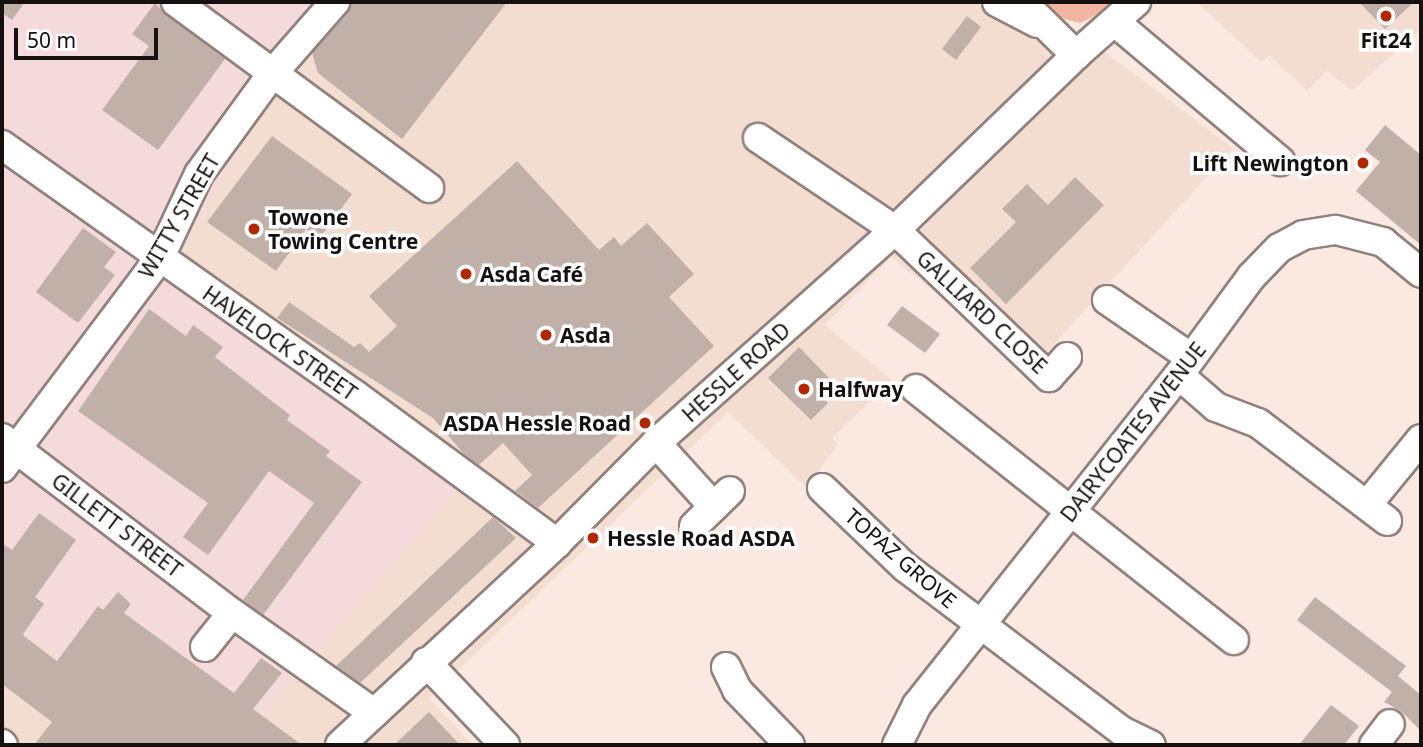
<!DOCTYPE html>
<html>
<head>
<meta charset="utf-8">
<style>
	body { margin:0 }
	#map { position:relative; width:1423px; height:747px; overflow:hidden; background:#fae8e1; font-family:"Noto Sans",sans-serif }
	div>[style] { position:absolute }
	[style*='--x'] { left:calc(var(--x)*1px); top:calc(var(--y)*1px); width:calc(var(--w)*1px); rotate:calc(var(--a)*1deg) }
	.commercial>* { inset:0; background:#f3ddd0 }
	.industrial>* { inset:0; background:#f5dadc }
	.green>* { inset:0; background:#f2b59f }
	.building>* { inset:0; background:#c0b0a8 }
	.roads { filter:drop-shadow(2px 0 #91817c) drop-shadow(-2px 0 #91817c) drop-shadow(0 2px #91817c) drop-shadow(0 -2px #91817c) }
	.minor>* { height:28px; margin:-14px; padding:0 14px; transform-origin:14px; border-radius:14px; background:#fff }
	.dots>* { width:19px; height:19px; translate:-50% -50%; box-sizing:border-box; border:4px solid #fff; border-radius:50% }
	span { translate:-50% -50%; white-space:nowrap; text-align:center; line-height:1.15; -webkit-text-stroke:7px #fff; paint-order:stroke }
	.poi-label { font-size:21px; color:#16100e; font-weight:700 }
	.right { translate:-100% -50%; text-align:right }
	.left { translate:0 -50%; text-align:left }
	.street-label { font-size:21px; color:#16100e }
	.frame { position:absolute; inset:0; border:4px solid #16100e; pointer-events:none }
	.scale { position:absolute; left:14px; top:28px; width:144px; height:32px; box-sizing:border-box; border:4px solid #16100e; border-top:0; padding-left:9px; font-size:21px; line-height:24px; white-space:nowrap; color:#16100e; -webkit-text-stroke:5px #fff; paint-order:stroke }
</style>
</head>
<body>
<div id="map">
	<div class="commercial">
		<i style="clip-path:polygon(342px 2px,1043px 2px,1058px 17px,1233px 148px,1031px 369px,891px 257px,825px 325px,892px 380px,832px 438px,838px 445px,806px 487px,728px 412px,429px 698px,473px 745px,235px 745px,459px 487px,174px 259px,286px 73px)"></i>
		<i style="clip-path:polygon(1197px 2px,1421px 2px,1421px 29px,1352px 91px,1327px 71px,1307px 91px,1269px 55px,1261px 62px)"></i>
		<i style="clip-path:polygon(2px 616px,178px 745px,2px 745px)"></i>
	</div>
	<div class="industrial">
		<i style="clip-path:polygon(2px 2px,342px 2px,286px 73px,175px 259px,459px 487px,235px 745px,178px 745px,2px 616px)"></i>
	</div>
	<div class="green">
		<i style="clip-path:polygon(1043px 2px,1110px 2px,1098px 14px,1080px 23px,1058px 17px)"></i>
	</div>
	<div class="building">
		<i style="clip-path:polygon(2px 2px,25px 2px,12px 20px,2px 13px)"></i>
		<i style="clip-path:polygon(352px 2px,507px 2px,402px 139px,318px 73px,312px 53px,348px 13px)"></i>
		<i style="clip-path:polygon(1359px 2px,1414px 2px,1385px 29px)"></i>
		<i style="clip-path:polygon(155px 3px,166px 15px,225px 59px,158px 150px,102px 110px,149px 46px,132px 34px)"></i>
		<i style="clip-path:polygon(967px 16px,981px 27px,956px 60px,942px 49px)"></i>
		<i style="clip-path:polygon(1385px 125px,1421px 155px,1421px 245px,1356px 191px,1380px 162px,1365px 150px)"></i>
		<i style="clip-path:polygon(272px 136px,352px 194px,319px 239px,306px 229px,276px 271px,207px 222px)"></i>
		<i style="clip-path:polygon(517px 161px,599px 250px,614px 237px,621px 246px,647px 223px,694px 274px,669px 297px,714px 346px,538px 508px,515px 491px,532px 475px,503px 443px,479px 465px,464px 454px,433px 418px,277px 318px,289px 302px,354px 347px,360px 343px,369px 352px,397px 326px,369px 296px)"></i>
		<i style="clip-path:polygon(1075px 177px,1104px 205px,1006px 304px,970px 268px,1016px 222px,1002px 209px,1027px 184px,1048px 205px)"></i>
		<i style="clip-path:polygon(83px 228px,116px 252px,104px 267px,115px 275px,78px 323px,36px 292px)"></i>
		<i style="clip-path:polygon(902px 306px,940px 334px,925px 353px,887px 325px)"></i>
		<i style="clip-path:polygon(149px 309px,186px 336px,193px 325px,223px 347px,215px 357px,290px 415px,287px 420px,330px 451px,326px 456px,362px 482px,263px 615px,243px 600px,314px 503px,269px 471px,208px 555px,183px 537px,208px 503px,78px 411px)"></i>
		<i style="clip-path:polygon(799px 347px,834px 383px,821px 396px,828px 403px,811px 420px,768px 378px)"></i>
		<i style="clip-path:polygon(39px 513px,76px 540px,35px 597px,44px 604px,23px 634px,25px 637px,57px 661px,98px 606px,103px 610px,118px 592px,131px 604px,124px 613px,234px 693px,261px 658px,282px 673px,253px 709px,302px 745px,34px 745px,52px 722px,2px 684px,2px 543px,12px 550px)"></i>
		<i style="clip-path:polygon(493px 517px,516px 538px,360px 683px,336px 666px)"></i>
		<i style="clip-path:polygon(1315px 597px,1406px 666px,1398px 676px,1421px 695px,1421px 731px,1401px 711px,1384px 702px,1392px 692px,1297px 620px)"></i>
		<i style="clip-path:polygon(1331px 705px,1359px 726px,1344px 745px,1299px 745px)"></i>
		<i style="clip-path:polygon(429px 712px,460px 745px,394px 745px)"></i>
	</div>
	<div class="roads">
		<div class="minor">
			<i style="--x:176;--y:2;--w:314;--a:36.3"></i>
			<i style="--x:997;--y:2;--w:45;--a:27.7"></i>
			<i style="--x:1022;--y:2;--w:76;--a:44.5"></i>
			<i style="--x:1115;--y:22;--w:216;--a:40.1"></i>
			<i style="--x:758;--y:138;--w:165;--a:33.9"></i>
			<i style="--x:895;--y:230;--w:213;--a:43.7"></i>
			<i style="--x:1049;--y:377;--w:27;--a:-48"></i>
			<i style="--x:2;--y:145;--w:431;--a:35.3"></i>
			<i style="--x:354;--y:394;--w:252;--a:36.3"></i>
			<i style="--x:1107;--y:300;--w:101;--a:34.5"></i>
			<i style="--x:1179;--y:375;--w:49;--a:40.9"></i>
			<i style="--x:1216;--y:407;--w:45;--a:20.9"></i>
			<i style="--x:1258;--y:423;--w:162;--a:37.2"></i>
			<i style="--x:916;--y:389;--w:405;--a:38.3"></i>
			<i style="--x:2;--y:438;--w:289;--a:37.3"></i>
			<i style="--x:232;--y:613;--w:174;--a:35.2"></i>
			<i style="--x:656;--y:443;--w:86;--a:47.8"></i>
			<i style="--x:2;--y:468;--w:261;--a:-53.1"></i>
			<i style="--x:159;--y:259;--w:94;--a:-64.8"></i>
			<i style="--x:199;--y:174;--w:124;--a:-53.9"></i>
			<i style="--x:272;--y:74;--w:96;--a:-48.8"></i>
			<i style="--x:822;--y:488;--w:115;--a:43.6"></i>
			<i style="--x:905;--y:567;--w:272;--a:37.1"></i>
			<i style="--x:1122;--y:731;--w:32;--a:26"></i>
			<i style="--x:1367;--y:505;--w:85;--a:-50.7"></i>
			<i style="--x:694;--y:526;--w:50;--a:-44.2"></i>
			<i style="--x:205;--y:647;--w:43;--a:-51.5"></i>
			<i style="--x:426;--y:662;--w:115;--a:46.4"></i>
			<i style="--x:726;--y:667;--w:25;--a:64"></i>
			<i style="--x:737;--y:690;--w:76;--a:46.1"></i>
			<i style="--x:2;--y:744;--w:1;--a:45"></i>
			<i style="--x:340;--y:745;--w:296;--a:-42.9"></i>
			<i style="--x:557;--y:543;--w:141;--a:-45.3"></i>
			<i style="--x:656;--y:443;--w:320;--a:-41.7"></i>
			<i style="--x:895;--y:230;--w:252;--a:-44"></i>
			<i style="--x:1076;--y:55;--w:80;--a:-41.5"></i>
			<i style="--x:897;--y:745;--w:45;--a:-63.4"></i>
			<i style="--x:917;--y:705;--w:421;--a:-51.6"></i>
			<i style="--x:1179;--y:375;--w:122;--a:-53.7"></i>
			<i style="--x:1251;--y:277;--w:40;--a:-46"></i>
			<i style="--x:1279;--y:248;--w:27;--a:-28"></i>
			<i style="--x:1303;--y:235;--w:33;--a:-9"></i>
			<i style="--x:1336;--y:230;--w:49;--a:14.3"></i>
			<i style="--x:1383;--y:242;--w:49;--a:39.2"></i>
			<i style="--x:1374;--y:745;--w:26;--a:-53"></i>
		</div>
	</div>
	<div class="dots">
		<i style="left:1386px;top:16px;background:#b22700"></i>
		<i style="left:1363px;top:163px;background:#b22700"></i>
		<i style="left:254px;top:229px;background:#b22700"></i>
		<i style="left:466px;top:274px;background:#b22700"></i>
		<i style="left:546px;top:335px;background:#b22700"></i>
		<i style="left:804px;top:389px;background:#b22700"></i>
		<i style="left:645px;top:423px;background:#b22700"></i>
		<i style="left:593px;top:538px;background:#b22700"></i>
	</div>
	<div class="poi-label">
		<span style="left:1386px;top:40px">Fit24</span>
		<span class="right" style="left:1349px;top:163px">Lift Newington</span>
		<span class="left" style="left:268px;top:229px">Towone<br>Towing Centre</span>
		<span class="left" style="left:480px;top:274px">Asda Café</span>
		<span class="left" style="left:560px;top:335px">Asda</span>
		<span class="left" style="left:818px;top:389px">Halfway</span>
		<span class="right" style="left:631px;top:423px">ASDA Hessle Road</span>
		<span class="left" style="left:607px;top:538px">Hessle Road ASDA</span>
	</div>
	<div class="street-label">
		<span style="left:179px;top:216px;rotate:-60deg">WITTY STREET</span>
		<span style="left:982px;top:312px;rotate:43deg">GALLIARD CLOSE</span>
		<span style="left:280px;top:343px;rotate:35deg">HAVELOCK STREET</span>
		<span style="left:736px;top:372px;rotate:-42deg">HESSLE ROAD</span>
		<span style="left:1133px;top:432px;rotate:-52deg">DAIRYCOATES AVENUE</span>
		<span style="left:117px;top:525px;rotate:37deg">GILLETT STREET</span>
		<span style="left:901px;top:558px;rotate:41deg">TOPAZ GROVE</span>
	</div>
	<div class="frame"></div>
	<div class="scale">50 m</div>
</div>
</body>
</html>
